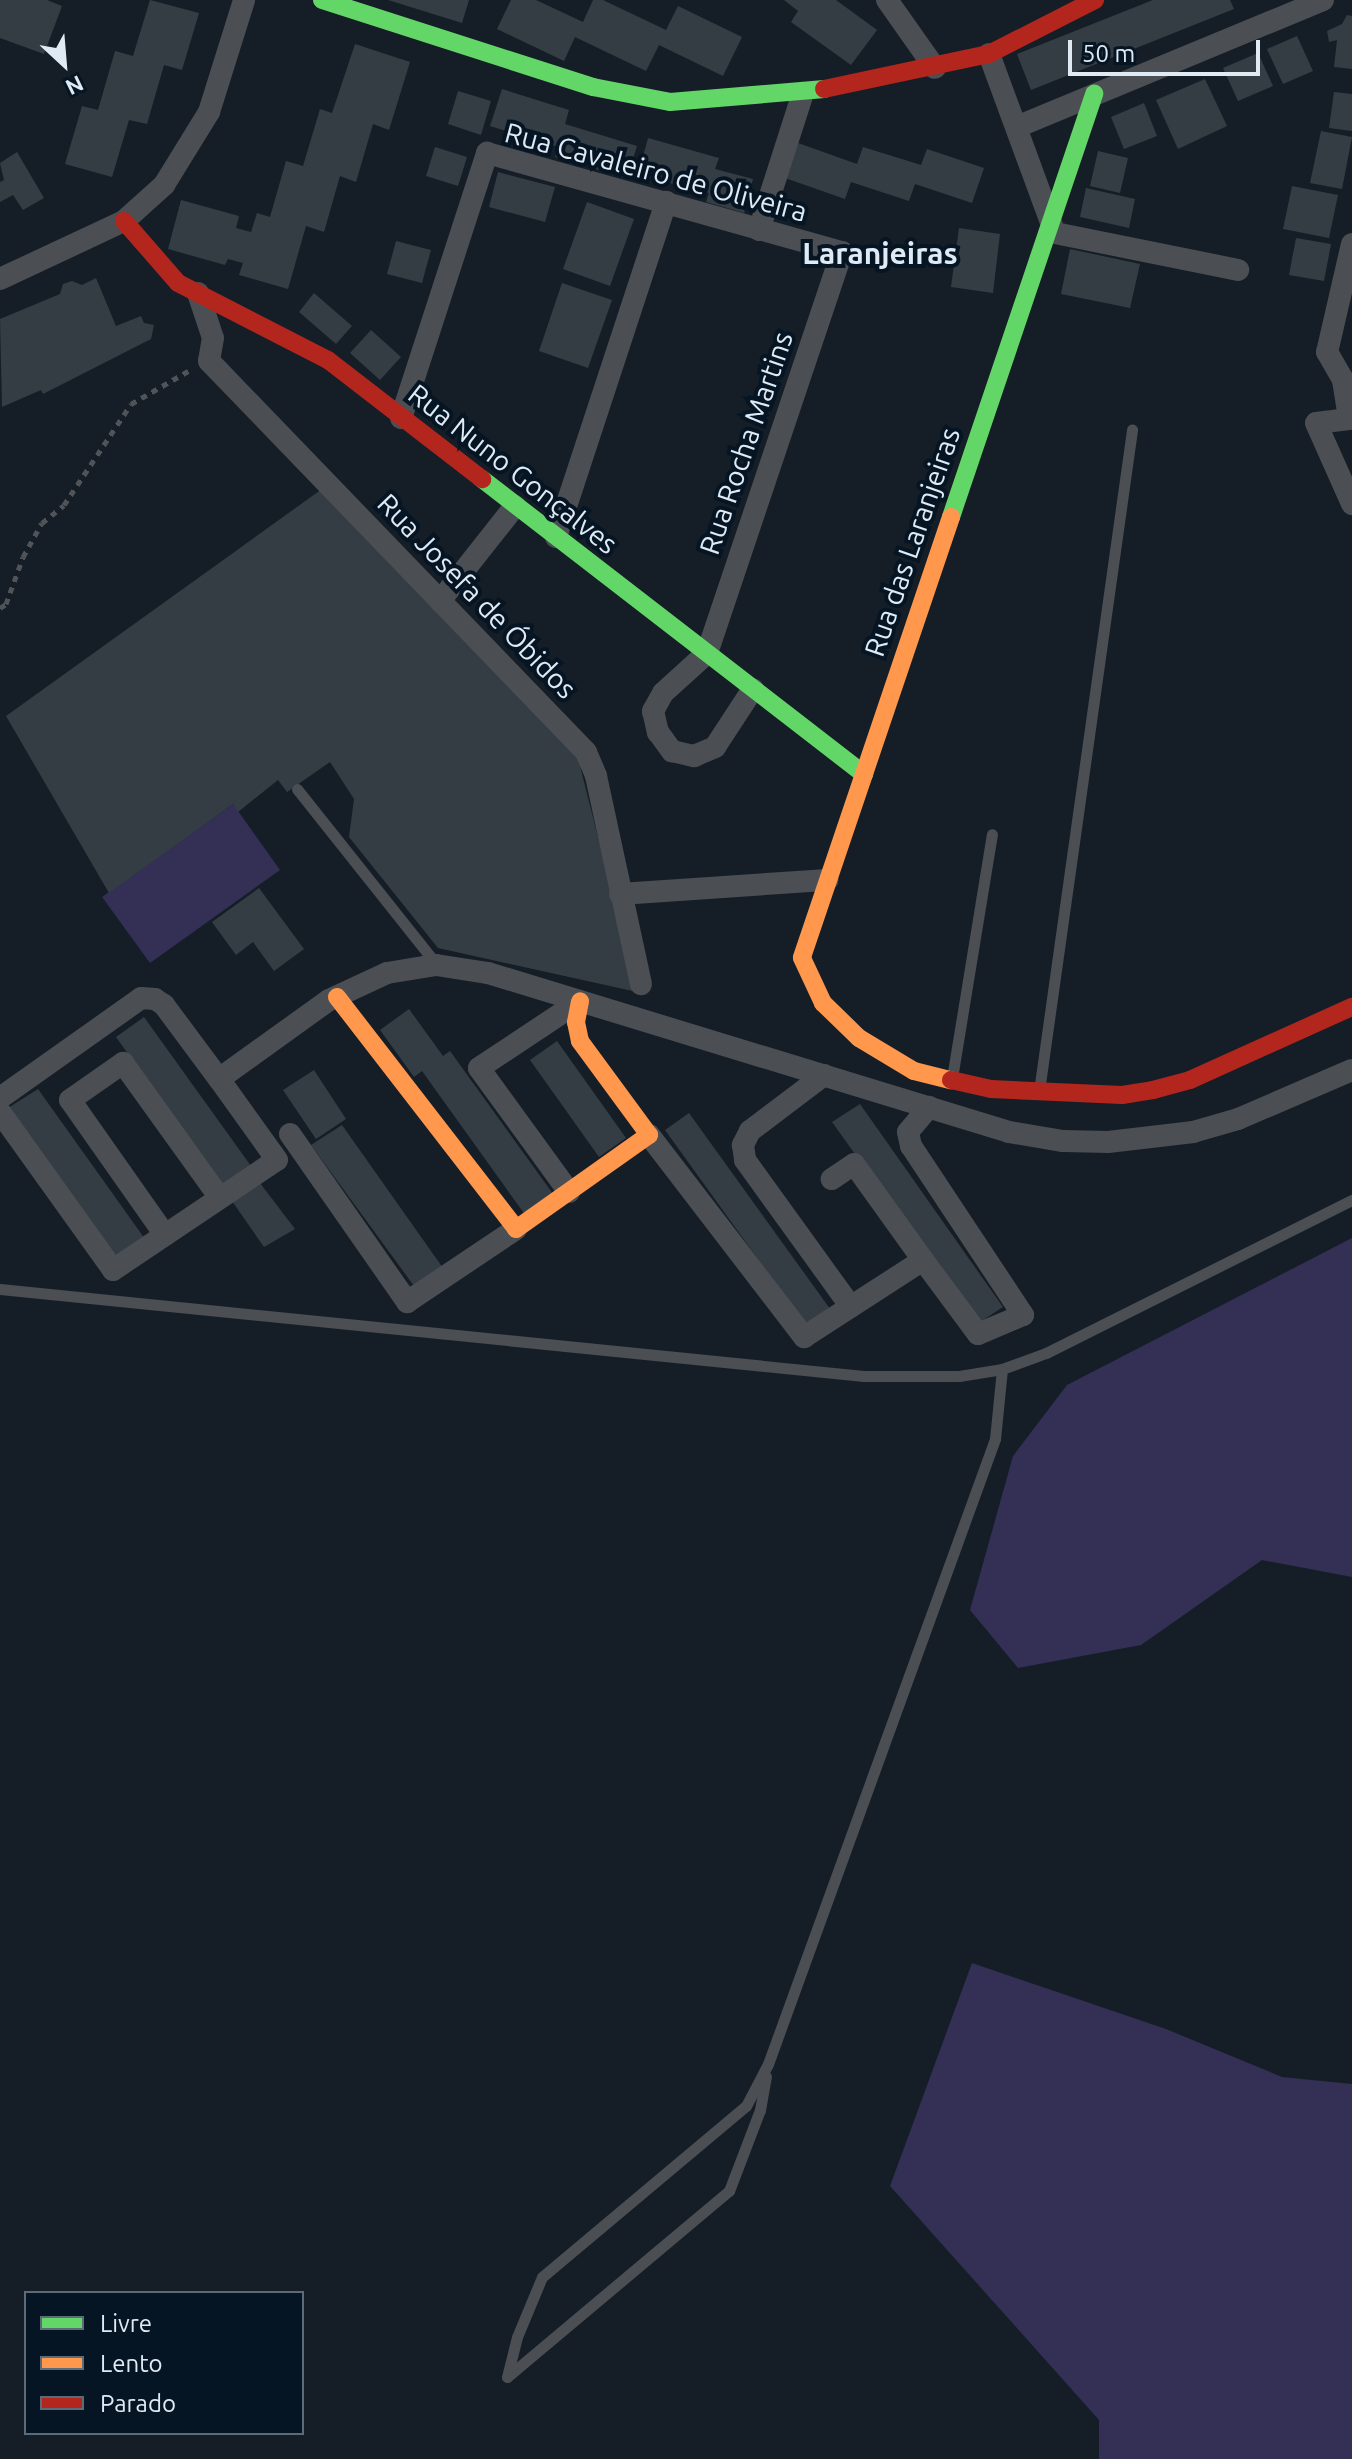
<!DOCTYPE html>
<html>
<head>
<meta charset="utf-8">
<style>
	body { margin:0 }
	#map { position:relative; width:1352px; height:2459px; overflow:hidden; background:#151e27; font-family:Ubuntu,sans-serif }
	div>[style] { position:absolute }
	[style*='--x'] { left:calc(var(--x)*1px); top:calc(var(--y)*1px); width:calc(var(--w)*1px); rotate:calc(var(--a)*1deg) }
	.green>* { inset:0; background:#332f55 }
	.building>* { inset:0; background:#343d44 }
	.path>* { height:5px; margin-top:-2.5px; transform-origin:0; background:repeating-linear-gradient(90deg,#505458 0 6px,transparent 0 12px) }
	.lane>* { height:11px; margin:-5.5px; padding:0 5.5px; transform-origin:5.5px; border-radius:5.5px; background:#4b4e52 }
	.street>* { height:22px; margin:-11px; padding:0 11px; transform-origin:11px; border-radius:11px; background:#4b4e52 }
	.fast>* { height:18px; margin:-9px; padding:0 9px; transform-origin:9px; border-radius:9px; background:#63d668 }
	.slow>* { height:18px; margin:-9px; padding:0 9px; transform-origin:9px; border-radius:9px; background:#ff974d }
	.jam>* { height:18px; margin:-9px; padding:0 9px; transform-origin:9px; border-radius:9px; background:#b3261e }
	span { translate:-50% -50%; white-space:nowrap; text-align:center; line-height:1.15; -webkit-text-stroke:8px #061524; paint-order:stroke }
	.street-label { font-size:28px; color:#dfeaf4 }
	.neighbourhood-label { font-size:30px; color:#dfeaf4; font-weight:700 }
	.legend { position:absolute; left:24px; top:2291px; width:280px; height:144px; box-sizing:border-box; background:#061524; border:2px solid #5d6a77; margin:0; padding:10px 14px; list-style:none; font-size:24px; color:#dfeaf4 }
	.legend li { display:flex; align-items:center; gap:16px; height:40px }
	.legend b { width:40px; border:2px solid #5d6a77 }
	.north { position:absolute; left:24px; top:24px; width:80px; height:80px; -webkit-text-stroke:6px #061524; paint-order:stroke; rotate:154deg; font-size:22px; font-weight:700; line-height:32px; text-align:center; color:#dfeaf4 }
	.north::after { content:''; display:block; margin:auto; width:28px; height:36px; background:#dfeaf4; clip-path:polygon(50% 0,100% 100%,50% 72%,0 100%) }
	.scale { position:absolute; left:1068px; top:40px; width:192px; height:36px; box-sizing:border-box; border:4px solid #dfeaf4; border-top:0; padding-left:10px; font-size:24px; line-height:28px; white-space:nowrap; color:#dfeaf4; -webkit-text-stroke:6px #061524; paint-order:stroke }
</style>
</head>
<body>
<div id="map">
	<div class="green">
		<i style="clip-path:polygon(233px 804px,280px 870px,150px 963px,102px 897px)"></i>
		<i style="clip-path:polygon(1352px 1238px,1352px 1577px,1262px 1560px,1141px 1645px,1018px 1668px,970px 1610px,1013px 1456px,1067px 1385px)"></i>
		<i style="clip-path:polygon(972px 1963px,1166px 2029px,1282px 2077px,1352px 2084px,1352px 2459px,1099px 2459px,1099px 2420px,890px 2186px)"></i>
	</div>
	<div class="building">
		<i style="clip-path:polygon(0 0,47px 0,62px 6px,44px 54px,0 38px)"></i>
		<i style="clip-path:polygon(150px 0,199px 13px,182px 70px,164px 65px,147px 124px,129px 120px,112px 177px,65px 164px,82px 106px,98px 110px,115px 51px,133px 56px)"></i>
		<i style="clip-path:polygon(388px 0,469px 0,462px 23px)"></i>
		<i style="clip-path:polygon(511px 0,536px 0,583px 22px,593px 0,603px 0,666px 30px,678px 6px,742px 37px,723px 76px,659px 45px,646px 71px,575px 37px,564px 61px,497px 29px)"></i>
		<i style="clip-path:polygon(784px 0,836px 0,877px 30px,851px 65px,791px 22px,798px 11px)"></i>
		<i style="clip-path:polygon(1153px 0,1230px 0,1234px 9px,1031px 90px,1017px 54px)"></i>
		<i style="clip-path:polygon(1347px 15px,1352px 16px,1352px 69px,1334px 67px,1337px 40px,1329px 42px,1327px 31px,1342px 24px)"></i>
		<i style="clip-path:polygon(1297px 36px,1313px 71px,1283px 84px,1267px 49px)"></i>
		<i style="clip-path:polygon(355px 44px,410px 62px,389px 130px,373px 124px,356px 182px,340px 176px,324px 232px,306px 226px,288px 289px,239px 275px,243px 263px,228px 259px,225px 265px,168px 249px,181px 200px,239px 216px,236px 228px,251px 232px,257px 213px,270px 217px,286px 161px,303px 166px,320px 109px,332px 113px)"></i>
		<i style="clip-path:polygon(1258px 53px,1273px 86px,1238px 101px,1223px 68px)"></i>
		<i style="clip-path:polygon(1205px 79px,1227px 126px,1178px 149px,1156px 100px)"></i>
		<i style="clip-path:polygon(502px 89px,569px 110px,565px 124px,637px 146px,627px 178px,555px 157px,558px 147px,490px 126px)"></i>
		<i style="clip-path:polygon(458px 91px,491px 101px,481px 135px,448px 124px)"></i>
		<i style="clip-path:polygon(1334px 92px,1352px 94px,1352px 131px,1329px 128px)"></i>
		<i style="clip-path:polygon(1144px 103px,1157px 136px,1124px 149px,1111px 117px)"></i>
		<i style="clip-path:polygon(1321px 131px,1352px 137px,1342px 189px,1310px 183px)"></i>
		<i style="clip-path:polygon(648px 138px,719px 158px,715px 169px,753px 179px,744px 213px,706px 202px,709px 193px,638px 175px)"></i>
		<i style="clip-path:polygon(798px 143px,857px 164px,863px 147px,921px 165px,927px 149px,984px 168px,972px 203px,915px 184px,909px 201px,851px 182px,845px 199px,785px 178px)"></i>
		<i style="clip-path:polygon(435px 147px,467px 157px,458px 186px,426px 176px)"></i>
		<i style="clip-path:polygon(1098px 151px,1128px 158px,1120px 193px,1090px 186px)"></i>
		<i style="clip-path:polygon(17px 152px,44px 198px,23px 210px,13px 195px,0 202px,0 182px,4px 180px,0 163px)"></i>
		<i style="clip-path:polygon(498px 172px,555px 187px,545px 222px,489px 207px)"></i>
		<i style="clip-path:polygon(1292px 186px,1338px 195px,1329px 238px,1283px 229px)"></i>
		<i style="clip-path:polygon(1086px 188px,1135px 199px,1129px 228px,1080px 217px)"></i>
		<i style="clip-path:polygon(587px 202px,634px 219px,610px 286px,563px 269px)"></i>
		<i style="clip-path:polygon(959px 228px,1000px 234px,993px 293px,951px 287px)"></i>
		<i style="clip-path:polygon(1296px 238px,1331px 244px,1324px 281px,1289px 275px)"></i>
		<i style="clip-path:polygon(396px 241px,431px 250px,422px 283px,387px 274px)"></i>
		<i style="clip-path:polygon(1070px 249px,1140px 264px,1130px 308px,1061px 294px)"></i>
		<i style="clip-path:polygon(96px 278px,116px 326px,141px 316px,144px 323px,154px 325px,151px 339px,43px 394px,41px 390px,2px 407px,0 319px,60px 294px,63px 284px,72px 281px,82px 285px)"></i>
		<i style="clip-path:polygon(562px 283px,612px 300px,588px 368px,539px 351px)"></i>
		<i style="clip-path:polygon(314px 293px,352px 326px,336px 344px,299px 312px)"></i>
		<i style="clip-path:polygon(371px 330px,401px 357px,380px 380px,350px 353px)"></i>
		<i style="clip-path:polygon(322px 489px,578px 758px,637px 992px,438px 948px,349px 837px,354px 799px,330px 762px,287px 792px,278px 780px,238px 812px,233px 804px,109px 893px,6px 716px)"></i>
		<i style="clip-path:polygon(259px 888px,304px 949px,274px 971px,253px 942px,236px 955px,212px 922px)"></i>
		<i style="clip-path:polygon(409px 1009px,443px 1056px,450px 1051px,556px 1198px,528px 1219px,422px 1071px,414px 1077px,380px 1030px)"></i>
		<i style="clip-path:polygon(144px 1017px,251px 1166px,222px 1186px,116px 1037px)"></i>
		<i style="clip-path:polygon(557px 1041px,626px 1138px,599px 1157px,530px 1060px)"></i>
		<i style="clip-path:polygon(314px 1070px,346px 1119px,316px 1139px,283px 1090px)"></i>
		<i style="clip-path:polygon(38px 1089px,145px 1239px,116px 1258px,8px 1108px)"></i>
		<i style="clip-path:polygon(860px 1104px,1003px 1307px,977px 1324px,832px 1122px)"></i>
		<i style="clip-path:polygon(689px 1113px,833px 1313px,809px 1330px,665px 1130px)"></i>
		<i style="clip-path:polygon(342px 1125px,443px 1268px,414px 1286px,311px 1145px)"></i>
		<i style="clip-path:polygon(260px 1183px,295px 1229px,264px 1247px,232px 1201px)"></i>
	</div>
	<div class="path">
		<i style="--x:0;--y:608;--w:7;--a:-34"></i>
		<i style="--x:6;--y:604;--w:50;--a:-70.1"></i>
		<i style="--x:23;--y:557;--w:39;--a:-61"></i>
		<i style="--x:42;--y:523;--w:28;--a:-39"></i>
		<i style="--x:64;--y:505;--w:121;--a:-56.4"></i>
		<i style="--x:131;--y:404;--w:68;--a:-30"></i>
	</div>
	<div class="lane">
		<i style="--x:297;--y:789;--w:223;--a:51.5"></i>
		<i style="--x:952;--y:1078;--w:247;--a:-80.7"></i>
		<i style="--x:1039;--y:1091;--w:668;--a:-81.99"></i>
		<i style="--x:0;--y:1289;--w:868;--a:5.75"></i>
		<i style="--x:864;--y:1376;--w:95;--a:0"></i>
		<i style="--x:959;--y:1376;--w:44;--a:-9.2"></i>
		<i style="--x:1002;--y:1369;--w:47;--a:-20"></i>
		<i style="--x:1046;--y:1353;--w:342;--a:-26.6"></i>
		<i style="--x:507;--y:2377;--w:41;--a:-76"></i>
		<i style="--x:517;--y:2337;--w:65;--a:-67.4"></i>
		<i style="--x:542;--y:2277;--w:266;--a:-40"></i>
		<i style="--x:746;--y:2106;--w:47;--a:-62.4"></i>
		<i style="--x:768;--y:2064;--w:665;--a:-70.04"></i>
		<i style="--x:995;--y:1439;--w:70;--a:-84.3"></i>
		<i style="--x:507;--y:2377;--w:290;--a:-40"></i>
		<i style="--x:729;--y:2191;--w:87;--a:-69.1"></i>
		<i style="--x:760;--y:2110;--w:34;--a:-80"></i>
	</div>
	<div class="street">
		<i style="--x:887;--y:0;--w:83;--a:54.8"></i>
		<i style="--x:989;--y:54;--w:182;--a:69.8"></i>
		<i style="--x:1019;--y:126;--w:329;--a:-22.5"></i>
		<i style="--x:759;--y:230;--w:144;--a:-72.2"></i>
		<i style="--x:1050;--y:232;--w:192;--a:11.4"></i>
		<i style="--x:1352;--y:244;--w:111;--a:103"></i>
		<i style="--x:1327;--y:352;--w:32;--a:60"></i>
		<i style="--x:1343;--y:380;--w:39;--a:81"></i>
		<i style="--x:1349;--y:419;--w:33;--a:173"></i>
		<i style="--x:1316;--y:423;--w:89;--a:66"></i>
		<i style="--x:0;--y:279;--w:137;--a:-25.1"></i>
		<i style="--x:124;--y:221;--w:54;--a:-42"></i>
		<i style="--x:164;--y:185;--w:86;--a:-58.3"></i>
		<i style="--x:209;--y:112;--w:117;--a:-72.6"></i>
		<i style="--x:198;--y:293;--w:47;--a:71.6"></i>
		<i style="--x:213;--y:338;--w:23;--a:100"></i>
		<i style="--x:209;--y:361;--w:543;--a:46.04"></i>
		<i style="--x:586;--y:752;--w:26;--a:67"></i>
		<i style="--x:596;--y:776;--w:213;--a:77.8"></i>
		<i style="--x:401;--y:418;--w:279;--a:-72"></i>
		<i style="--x:487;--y:153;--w:369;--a:15.6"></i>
		<i style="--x:842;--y:252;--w:423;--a:108.6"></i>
		<i style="--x:707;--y:653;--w:59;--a:137.7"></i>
		<i style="--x:663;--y:693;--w:21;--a:119"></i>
		<i style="--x:653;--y:711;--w:22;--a:77"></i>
		<i style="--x:658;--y:732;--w:24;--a:54"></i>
		<i style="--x:672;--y:751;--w:23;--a:13"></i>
		<i style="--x:694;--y:756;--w:23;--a:-23"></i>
		<i style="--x:715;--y:747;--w:69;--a:-56.8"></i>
		<i style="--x:556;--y:537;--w:353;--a:-71.8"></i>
		<i style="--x:440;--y:601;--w:121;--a:-51.7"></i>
		<i style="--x:620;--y:894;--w:208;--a:-3.9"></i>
		<i style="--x:824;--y:1075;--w:93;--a:142.9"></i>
		<i style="--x:750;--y:1131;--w:16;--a:117"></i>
		<i style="--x:743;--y:1145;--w:15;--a:82"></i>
		<i style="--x:745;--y:1160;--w:181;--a:54.2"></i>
		<i style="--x:0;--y:1098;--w:173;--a:-35.3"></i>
		<i style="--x:141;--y:998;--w:14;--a:4"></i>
		<i style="--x:155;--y:999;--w:11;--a:34"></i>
		<i style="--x:164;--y:1005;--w:92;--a:53.4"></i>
		<i style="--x:219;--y:1079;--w:135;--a:-35.7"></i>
		<i style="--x:329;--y:1000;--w:64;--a:-25"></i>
		<i style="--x:387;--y:973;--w:50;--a:-9.3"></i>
		<i style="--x:436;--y:965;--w:53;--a:8.7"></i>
		<i style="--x:488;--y:973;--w:545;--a:16.97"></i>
		<i style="--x:1009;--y:1132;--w:55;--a:9.5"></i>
		<i style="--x:1063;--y:1141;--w:45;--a:1.3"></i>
		<i style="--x:1108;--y:1142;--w:86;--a:-6.7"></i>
		<i style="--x:1193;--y:1132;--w:47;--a:-16.1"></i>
		<i style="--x:1238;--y:1119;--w:124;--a:-23.3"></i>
		<i style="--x:0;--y:1112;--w:194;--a:54.4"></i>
		<i style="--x:113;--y:1270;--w:197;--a:-33.9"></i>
		<i style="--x:277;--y:1160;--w:100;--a:-125.6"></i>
		<i style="--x:290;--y:1134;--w:205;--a:55.1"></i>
		<i style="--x:407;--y:1302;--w:131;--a:-33.8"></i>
		<i style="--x:649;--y:1135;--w:255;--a:52.5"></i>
		<i style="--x:804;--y:1337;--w:142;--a:-32.9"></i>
		<i style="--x:923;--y:1260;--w:118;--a:-125.7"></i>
		<i style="--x:854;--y:1164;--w:27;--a:146"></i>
		<i style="--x:569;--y:1192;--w:153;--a:-126"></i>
		<i style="--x:479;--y:1068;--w:121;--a:-33.6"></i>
		<i style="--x:165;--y:1235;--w:165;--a:-125.1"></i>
		<i style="--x:70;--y:1100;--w:65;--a:-34.9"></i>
		<i style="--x:123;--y:1063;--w:166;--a:54.3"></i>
		<i style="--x:923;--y:1260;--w:92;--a:53.4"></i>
		<i style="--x:978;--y:1334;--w:49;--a:-22.9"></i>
		<i style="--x:1023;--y:1315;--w:203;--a:-123.5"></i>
		<i style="--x:911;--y:1146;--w:14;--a:-102"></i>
		<i style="--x:908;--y:1132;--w:33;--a:-50"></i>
	</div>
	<div class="fast">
		<i style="--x:322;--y:0;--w:285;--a:17.8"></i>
		<i style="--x:593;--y:87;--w:78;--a:11"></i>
		<i style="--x:670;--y:102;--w:155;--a:-4.8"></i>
		<i style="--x:482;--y:479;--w:483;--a:37.7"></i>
		<i style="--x:951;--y:517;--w:447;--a:-71.3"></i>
	</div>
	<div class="slow">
		<i style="--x:951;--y:517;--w:465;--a:108.7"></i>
		<i style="--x:802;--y:958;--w:50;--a:65"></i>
		<i style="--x:823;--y:1003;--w:50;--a:44.2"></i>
		<i style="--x:859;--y:1038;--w:64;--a:31"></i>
		<i style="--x:914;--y:1071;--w:38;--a:14"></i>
		<i style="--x:337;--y:997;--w:293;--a:52.3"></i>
		<i style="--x:516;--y:1229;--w:163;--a:-35.3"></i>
		<i style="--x:649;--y:1135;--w:117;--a:-126.3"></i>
		<i style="--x:580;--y:1041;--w:19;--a:-102"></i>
		<i style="--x:576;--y:1022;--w:21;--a:-79"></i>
	</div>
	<div class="jam">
		<i style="--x:824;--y:89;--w:169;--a:-12"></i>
		<i style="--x:989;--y:54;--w:119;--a:-27"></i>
		<i style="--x:124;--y:221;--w:82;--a:48.9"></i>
		<i style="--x:178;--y:283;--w:169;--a:27.2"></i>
		<i style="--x:328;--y:360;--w:195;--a:37.7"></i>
		<i style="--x:951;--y:1080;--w:41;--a:12.7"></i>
		<i style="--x:991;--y:1089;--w:131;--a:2.6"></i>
		<i style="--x:1122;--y:1095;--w:31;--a:-9"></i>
		<i style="--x:1153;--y:1090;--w:38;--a:-15"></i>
		<i style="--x:1190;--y:1080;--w:178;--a:-24.3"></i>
	</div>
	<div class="street-label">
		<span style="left:656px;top:172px;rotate:15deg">Rua Cavaleiro de Oliveira</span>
		<span style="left:746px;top:443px;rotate:-71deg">Rua Rocha Martins</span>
		<span style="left:513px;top:469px;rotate:38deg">Rua Nuno Gonçalves</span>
		<span style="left:912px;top:542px;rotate:-71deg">Rua das Laranjeiras</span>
		<span style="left:477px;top:596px;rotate:46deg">Rua Josefa de Óbidos</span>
	</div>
	<div class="neighbourhood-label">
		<span style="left:880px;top:253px">Laranjeiras</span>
	</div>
	<ul class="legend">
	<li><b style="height:10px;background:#63d668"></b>Livre</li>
	<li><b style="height:10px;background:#ff974d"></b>Lento</li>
	<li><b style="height:10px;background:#b3261e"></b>Parado</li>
	</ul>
	<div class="north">N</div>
	<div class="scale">50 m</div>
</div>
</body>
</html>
